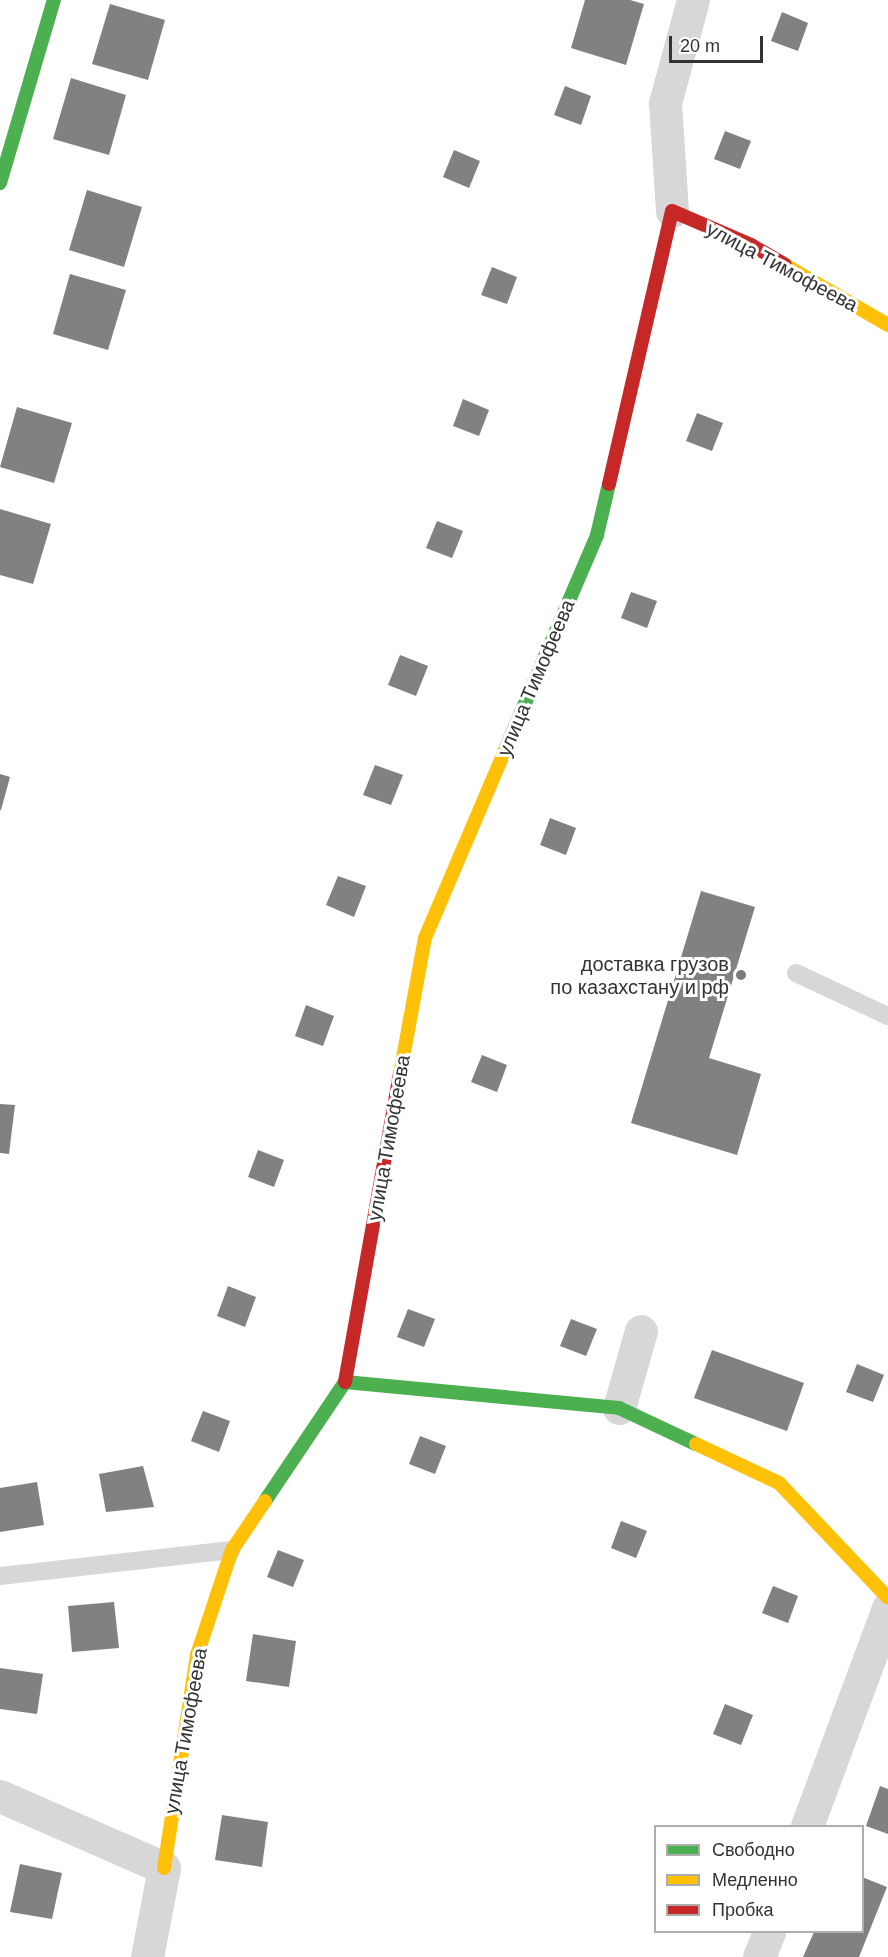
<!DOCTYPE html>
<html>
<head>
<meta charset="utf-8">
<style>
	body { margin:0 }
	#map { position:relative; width:888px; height:1957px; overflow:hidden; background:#fff; font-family:Arial,sans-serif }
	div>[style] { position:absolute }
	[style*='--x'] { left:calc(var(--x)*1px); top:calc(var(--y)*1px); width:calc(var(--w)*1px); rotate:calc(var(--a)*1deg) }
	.building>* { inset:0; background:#818181 }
	.lane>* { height:18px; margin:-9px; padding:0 9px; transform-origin:9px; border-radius:9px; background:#d7d7d7 }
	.street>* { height:33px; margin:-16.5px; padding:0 16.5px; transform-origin:16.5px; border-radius:16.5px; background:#d7d7d7 }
	.fast>* { height:14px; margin:-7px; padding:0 7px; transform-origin:7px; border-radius:7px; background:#4caf50 }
	.slow>* { height:14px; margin:-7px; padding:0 7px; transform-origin:7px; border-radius:7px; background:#ffc107 }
	.jam>* { height:14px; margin:-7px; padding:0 7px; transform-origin:7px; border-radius:7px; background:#c62828 }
	.dots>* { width:16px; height:16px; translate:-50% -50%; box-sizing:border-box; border:3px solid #fff; border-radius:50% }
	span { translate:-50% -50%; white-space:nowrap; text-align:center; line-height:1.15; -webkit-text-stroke:6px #fff; paint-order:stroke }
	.street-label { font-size:20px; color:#333 }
	.poi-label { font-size:20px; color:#333 }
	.right { translate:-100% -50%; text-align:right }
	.legend { position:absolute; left:654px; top:1825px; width:210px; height:108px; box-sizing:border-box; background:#fff; border:2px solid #adadad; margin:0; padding:8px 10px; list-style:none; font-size:18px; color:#333 }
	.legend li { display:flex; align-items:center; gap:12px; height:30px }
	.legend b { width:30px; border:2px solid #adadad }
	.scale { position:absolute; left:669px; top:36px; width:94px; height:27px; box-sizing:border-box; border:3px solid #333; border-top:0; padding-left:8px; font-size:18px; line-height:21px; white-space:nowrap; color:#333; -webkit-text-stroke:4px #fff; paint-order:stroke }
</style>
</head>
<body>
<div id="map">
	<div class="building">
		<i style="clip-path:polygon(585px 0,630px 0,644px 4px,626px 65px,571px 48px)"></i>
		<i style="clip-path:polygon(110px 4px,165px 20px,148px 80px,92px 64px)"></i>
		<i style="clip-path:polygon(782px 12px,808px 23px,798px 51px,771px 41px)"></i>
		<i style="clip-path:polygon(71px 78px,126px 95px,109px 155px,53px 139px)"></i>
		<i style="clip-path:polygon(565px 86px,591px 96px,581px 125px,554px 115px)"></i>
		<i style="clip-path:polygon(725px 131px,751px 141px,740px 169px,714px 159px)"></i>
		<i style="clip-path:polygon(454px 150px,480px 161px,469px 188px,443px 177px)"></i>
		<i style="clip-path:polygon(87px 190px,142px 207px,124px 267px,69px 250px)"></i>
		<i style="clip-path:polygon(492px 267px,517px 277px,507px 304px,481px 295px)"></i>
		<i style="clip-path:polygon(70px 274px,126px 290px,108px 350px,53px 334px)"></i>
		<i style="clip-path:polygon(463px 399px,489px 410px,479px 436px,453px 426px)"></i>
		<i style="clip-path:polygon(17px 407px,72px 423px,54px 483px,0 467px)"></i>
		<i style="clip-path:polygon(697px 413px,723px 423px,712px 451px,686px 441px)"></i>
		<i style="clip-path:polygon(0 509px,51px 524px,33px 584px,0 575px)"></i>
		<i style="clip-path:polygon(437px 521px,463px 531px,452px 558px,426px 548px)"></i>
		<i style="clip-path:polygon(631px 592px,657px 601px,647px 628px,621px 618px)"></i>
		<i style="clip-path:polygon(400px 655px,428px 666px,416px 696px,388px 685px)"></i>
		<i style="clip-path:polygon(375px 765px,403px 775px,391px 805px,363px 795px)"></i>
		<i style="clip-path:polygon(0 774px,10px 777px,1px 810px,0 810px)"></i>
		<i style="clip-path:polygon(550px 818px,576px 828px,566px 855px,540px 845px)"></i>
		<i style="clip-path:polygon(338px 876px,366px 886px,354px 917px,326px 905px)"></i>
		<i style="clip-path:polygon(701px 891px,755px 907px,709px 1058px,761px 1074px,737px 1155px,631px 1123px)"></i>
		<i style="clip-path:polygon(306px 1005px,334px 1016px,323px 1046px,295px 1036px)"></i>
		<i style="clip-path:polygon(482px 1055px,507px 1065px,497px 1092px,471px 1082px)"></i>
		<i style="clip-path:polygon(0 1104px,15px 1105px,9px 1154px,0 1153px)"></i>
		<i style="clip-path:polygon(258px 1150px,284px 1160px,274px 1187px,248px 1177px)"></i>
		<i style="clip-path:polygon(228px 1286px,256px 1297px,245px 1327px,217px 1316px)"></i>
		<i style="clip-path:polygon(408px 1309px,435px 1319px,424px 1347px,397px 1337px)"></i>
		<i style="clip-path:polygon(571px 1319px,597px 1329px,586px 1356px,560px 1346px)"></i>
		<i style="clip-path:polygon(712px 1350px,804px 1383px,787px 1431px,694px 1398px)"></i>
		<i style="clip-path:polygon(857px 1364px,884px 1375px,873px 1402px,846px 1392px)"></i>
		<i style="clip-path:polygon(203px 1411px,230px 1421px,219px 1452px,191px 1441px)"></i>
		<i style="clip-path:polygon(420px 1436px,446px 1446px,435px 1474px,409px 1464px)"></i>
		<i style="clip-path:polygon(143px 1466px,154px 1507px,106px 1512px,99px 1474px)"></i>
		<i style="clip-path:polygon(37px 1482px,44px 1525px,0 1532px,0 1488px)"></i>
		<i style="clip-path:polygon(621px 1521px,647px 1531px,636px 1558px,611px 1548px)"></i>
		<i style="clip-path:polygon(278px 1550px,304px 1560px,293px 1587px,267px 1577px)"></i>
		<i style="clip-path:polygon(773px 1586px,798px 1596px,788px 1623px,762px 1613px)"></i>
		<i style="clip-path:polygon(114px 1602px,119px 1648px,72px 1652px,68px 1606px)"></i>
		<i style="clip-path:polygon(253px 1634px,296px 1641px,289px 1687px,246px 1681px)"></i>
		<i style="clip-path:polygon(0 1668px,43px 1674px,37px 1714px,0 1709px)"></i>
		<i style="clip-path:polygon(725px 1704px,753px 1715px,741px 1745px,713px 1734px)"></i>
		<i style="clip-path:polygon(880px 1786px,888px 1789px,888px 1834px,866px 1826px)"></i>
		<i style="clip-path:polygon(222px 1815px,268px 1822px,262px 1867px,215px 1860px)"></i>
		<i style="clip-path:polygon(20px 1864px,62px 1873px,52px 1919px,10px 1912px)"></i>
		<i style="clip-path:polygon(862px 1877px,887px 1887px,859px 1957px,803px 1957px,814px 1932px,862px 1932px)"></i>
	</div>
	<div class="lane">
		<i style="--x:796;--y:973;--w:102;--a:25.1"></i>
		<i style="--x:0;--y:1576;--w:233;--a:-6.4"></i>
	</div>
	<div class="street">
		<i style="--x:672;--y:211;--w:108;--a:-93.7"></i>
		<i style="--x:665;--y:103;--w:107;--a:-74.8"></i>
		<i style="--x:619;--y:1408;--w:80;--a:-74.1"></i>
		<i style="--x:0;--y:1796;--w:179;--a:23.7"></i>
		<i style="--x:164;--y:1868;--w:91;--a:100.8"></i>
		<i style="--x:807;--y:1826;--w:233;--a:-69.6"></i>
		<i style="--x:759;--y:1957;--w:27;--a:-68"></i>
	</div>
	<div class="fast">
		<i style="--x:0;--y:183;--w:191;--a:-73.6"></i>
		<i style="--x:505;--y:750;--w:234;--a:-66.8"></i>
		<i style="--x:597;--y:535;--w:52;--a:-76.8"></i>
		<i style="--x:265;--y:1501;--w:143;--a:-56.1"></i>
		<i style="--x:345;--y:1382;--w:275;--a:5.4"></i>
		<i style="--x:619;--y:1408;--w:85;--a:25.1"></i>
	</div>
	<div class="slow">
		<i style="--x:785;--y:265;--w:119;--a:30.2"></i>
		<i style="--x:400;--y:1074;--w:138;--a:-79.6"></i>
		<i style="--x:425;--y:938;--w:204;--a:-66.9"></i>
		<i style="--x:696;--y:1444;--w:92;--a:25.2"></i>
		<i style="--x:779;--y:1483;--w:158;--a:46.5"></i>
		<i style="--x:164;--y:1868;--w:216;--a:-81.2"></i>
		<i style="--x:197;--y:1655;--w:111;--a:-71.6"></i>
		<i style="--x:232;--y:1550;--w:59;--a:-56"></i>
	</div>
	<div class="jam">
		<i style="--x:609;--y:484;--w:280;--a:-77"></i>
		<i style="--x:672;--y:211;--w:86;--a:23.3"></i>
		<i style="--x:751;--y:245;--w:39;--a:30"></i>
		<i style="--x:345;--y:1382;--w:313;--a:-79.9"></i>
	</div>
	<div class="dots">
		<i style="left:741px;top:975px;background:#7a7a7a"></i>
	</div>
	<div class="street-label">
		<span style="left:782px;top:267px;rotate:28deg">улица Тимофеева</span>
		<span style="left:536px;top:678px;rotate:-67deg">улица Тимофеева</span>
		<span style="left:389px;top:1138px;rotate:-80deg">улица Тимофеева</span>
		<span style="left:186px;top:1731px;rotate:-80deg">улица Тимофеева</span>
	</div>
	<div class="poi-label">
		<span class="right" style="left:729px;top:976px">доставка грузов<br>по казахстану и рф</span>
	</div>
	<ul class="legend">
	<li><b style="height:8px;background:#4caf50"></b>Свободно</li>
	<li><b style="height:8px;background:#ffc107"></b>Медленно</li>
	<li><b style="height:8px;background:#c62828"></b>Пробка</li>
	</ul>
	<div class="scale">20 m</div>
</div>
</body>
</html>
